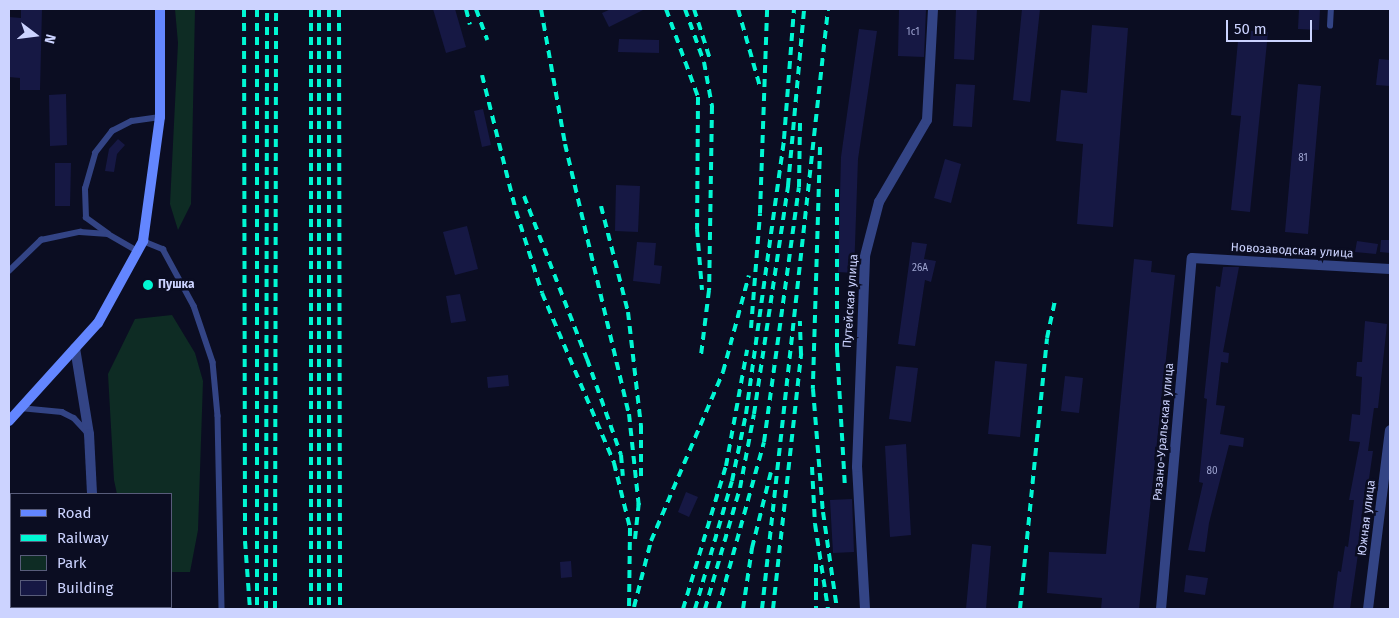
<!DOCTYPE html>
<html>
<head>
<meta charset="utf-8">
<style>
	body { margin:0 }
	#map { position:relative; width:1399px; height:618px; overflow:hidden; background:#0b0d22; font-family:"Fira Sans",sans-serif }
	div>[style] { position:absolute }
	[style*='--x'] { left:calc(var(--x)*1px); top:calc(var(--y)*1px); width:calc(var(--w)*1px); rotate:calc(var(--a)*1deg) }
	.green>* { inset:0; background:#0e2c24 }
	.building>* { inset:0; background:#161844 }
	.service>* { height:5.5px; margin:-2.75px; padding:0 2.75px; transform-origin:2.75px; border-radius:2.75px; background:#334485 }
	.minor>* { height:10px; margin:-5px; padding:0 5px; transform-origin:5px; border-radius:5px; background:#334485 }
	.secondary>* { height:10px; margin:-5px; padding:0 5px; transform-origin:5px; border-radius:5px; background:#6386ff }
	.rail>* { height:4px; margin-top:-2px; transform-origin:0; background:repeating-linear-gradient(90deg,#00f7d3 0 8px,transparent 0 14px) }
	.dots>* { width:14px; height:14px; translate:-50% -50%; box-sizing:border-box; border:2px solid #0b0d22; border-radius:50% }
	span { translate:-50% -50%; white-space:nowrap; text-align:center; line-height:1.15; -webkit-text-stroke:5px #0b0d22; paint-order:stroke }
	.number-label { font-size:10px; color:#9ea4d0 }
	.number-label span { -webkit-text-stroke-width:0 }
	.street-label { font-size:12px; color:#ccd3ff }
	.poi-label { font-size:12px; color:#ccd3ff; font-weight:700 }
	.left { translate:0 -50%; text-align:left }
	.frame { position:absolute; inset:0; border:10px solid #ccd3ff; pointer-events:none }
	.legend { position:absolute; left:10px; top:493px; width:162px; height:115px; box-sizing:border-box; background:#0b0d22; border:1px solid #585c7a; margin:0; padding:6px 9px; list-style:none; font-size:15px; color:#ccd3ff }
	.legend li { display:flex; align-items:center; gap:10px; height:25px }
	.legend b { width:25px; border:1px solid #585c7a }
	.north { position:absolute; left:10px; top:10px; width:50px; height:50px; -webkit-text-stroke:4px #0b0d22; paint-order:stroke; rotate:105deg; font-size:14px; font-weight:700; line-height:20px; text-align:center; color:#ccd3ff }
	.north::after { content:''; display:block; margin:auto; width:18px; height:22px; background:#ccd3ff; clip-path:polygon(50% 0,100% 100%,50% 72%,0 100%) }
	.scale { position:absolute; left:1226px; top:20px; width:86px; height:22px; box-sizing:border-box; border:2px solid #ccd3ff; border-top:0; padding-left:6px; font-size:15px; line-height:18px; white-space:nowrap; color:#ccd3ff; -webkit-text-stroke:4px #0b0d22; paint-order:stroke }
</style>
</head>
<body>
<div id="map">
	<div class="green">
		<i style="clip-path:polygon(175px 9px,195px 9px,191px 204px,178px 230px,170px 204px,178px 43px)"></i>
		<i style="clip-path:polygon(172px 315px,195px 353px,203px 381px,198px 530px,190px 572px,171px 572px,171px 494px,117px 494px,114px 480px,108px 374px,135px 319px)"></i>
	</div>
	<div class="building">
		<i style="clip-path:polygon(21px 9px,42px 9px,40px 90px,20px 90px,20px 78px,9px 77px,9px 17px,21px 18px)"></i>
		<i style="clip-path:polygon(433px 9px,455px 9px,466px 47px,446px 53px)"></i>
		<i style="clip-path:polygon(611px 9px,645px 9px,609px 27px,602px 13px)"></i>
		<i style="clip-path:polygon(899px 9px,926px 9px,924px 57px,898px 56px)"></i>
		<i style="clip-path:polygon(956px 9px,977px 9px,974px 60px,954px 59px)"></i>
		<i style="clip-path:polygon(1022px 9px,1040px 9px,1030px 102px,1013px 100px)"></i>
		<i style="clip-path:polygon(1299px 9px,1320px 9px,1319px 30px,1298px 29px)"></i>
		<i style="clip-path:polygon(1092px 25px,1128px 28px,1113px 227px,1077px 224px,1083px 144px,1056px 141px,1061px 90px,1087px 93px)"></i>
		<i style="clip-path:polygon(859px 29px,877px 31px,858px 159px,854px 273px,838px 272px,841px 157px)"></i>
		<i style="clip-path:polygon(1251px 31px,1268px 32px,1250px 212px,1231px 210px,1241px 116px,1231px 115px,1238px 41px,1250px 42px)"></i>
		<i style="clip-path:polygon(619px 39px,659px 40px,659px 53px,618px 52px)"></i>
		<i style="clip-path:polygon(1379px 59px,1390px 60px,1390px 86px,1376px 85px)"></i>
		<i style="clip-path:polygon(956px 84px,975px 85px,972px 127px,953px 126px)"></i>
		<i style="clip-path:polygon(1298px 84px,1321px 86px,1308px 234px,1285px 232px)"></i>
		<i style="clip-path:polygon(66px 94px,67px 145px,50px 146px,49px 95px)"></i>
		<i style="clip-path:polygon(483px 109px,491px 145px,482px 147px,474px 111px)"></i>
		<i style="clip-path:polygon(118px 139px,125px 145px,117px 154px,114px 172px,105px 171px,109px 149px)"></i>
		<i style="clip-path:polygon(945px 159px,961px 164px,951px 203px,934px 198px)"></i>
		<i style="clip-path:polygon(55px 163px,71px 163px,70px 206px,55px 206px)"></i>
		<i style="clip-path:polygon(616px 185px,640px 186px,638px 232px,615px 231px)"></i>
		<i style="clip-path:polygon(467px 226px,478px 269px,455px 275px,443px 232px)"></i>
		<i style="clip-path:polygon(1381px 240px,1390px 240px,1390px 253px,1380px 252px)"></i>
		<i style="clip-path:polygon(1357px 241px,1378px 244px,1376px 254px,1355px 252px)"></i>
		<i style="clip-path:polygon(637px 242px,656px 243px,654px 265px,662px 266px,660px 284px,633px 281px)"></i>
		<i style="clip-path:polygon(912px 242px,927px 244px,924px 259px,936px 261px,931px 282px,925px 280px,915px 346px,898px 344px)"></i>
		<i style="clip-path:polygon(1134px 259px,1152px 261px,1151px 272px,1175px 275px,1139px 609px,1101px 609px,1102px 598px,1047px 593px,1049px 552px,1106px 554px)"></i>
		<i style="clip-path:polygon(1223px 267px,1239px 267px,1223px 352px,1229px 353px,1228px 363px,1221px 362px,1216px 405px,1225px 406px,1220px 434px,1244px 438px,1243px 447px,1229px 445px,1209px 523px,1205px 552px,1188px 550px,1203px 483px,1199px 482px,1207px 399px,1204px 398px,1216px 286px,1220px 287px)"></i>
		<i style="clip-path:polygon(460px 294px,466px 321px,451px 323px,446px 296px)"></i>
		<i style="clip-path:polygon(1365px 321px,1387px 324px,1378px 408px,1374px 408px,1368px 451px,1373px 451px,1350px 609px,1333px 609px,1338px 571px,1341px 572px,1345px 546px,1348px 547px,1354px 500px,1349px 500px,1360px 442px,1349px 441px,1352px 414px,1360px 415px,1362px 377px,1356px 376px,1357px 362px,1362px 362px)"></i>
		<i style="clip-path:polygon(995px 361px,1027px 364px,1020px 437px,988px 434px)"></i>
		<i style="clip-path:polygon(896px 366px,918px 368px,911px 422px,889px 419px)"></i>
		<i style="clip-path:polygon(508px 375px,509px 386px,488px 388px,487px 377px)"></i>
		<i style="clip-path:polygon(1065px 376px,1083px 378px,1079px 413px,1061px 411px)"></i>
		<i style="clip-path:polygon(906px 444px,911px 535px,890px 537px,885px 446px)"></i>
		<i style="clip-path:polygon(686px 492px,698px 497px,689px 517px,678px 512px)"></i>
		<i style="clip-path:polygon(852px 499px,854px 552px,833px 553px,830px 500px)"></i>
		<i style="clip-path:polygon(972px 544px,991px 546px,986px 609px,966px 609px)"></i>
		<i style="clip-path:polygon(571px 561px,572px 577px,561px 578px,560px 562px)"></i>
		<i style="clip-path:polygon(1186px 575px,1208px 578px,1205px 595px,1184px 592px)"></i>
	</div>
	<div class="service">
		<i style="--x:1330;--y:26;--w:17;--a:-87"></i>
		<i style="--x:108;--y:234;--w:27;--a:-144"></i>
		<i style="--x:86;--y:218;--w:29;--a:-92"></i>
		<i style="--x:85;--y:189;--w:37;--a:-74"></i>
		<i style="--x:95;--y:153;--w:28;--a:-52"></i>
		<i style="--x:112;--y:131;--w:22;--a:-27"></i>
		<i style="--x:132;--y:121;--w:28;--a:-8"></i>
		<i style="--x:143;--y:241;--w:22;--a:22"></i>
		<i style="--x:163;--y:249;--w:65;--a:61.5"></i>
		<i style="--x:194;--y:306;--w:59;--a:71.3"></i>
		<i style="--x:213;--y:362;--w:54;--a:84.7"></i>
		<i style="--x:218;--y:416;--w:193;--a:88.8"></i>
		<i style="--x:9;--y:271;--w:45;--a:-44.1"></i>
		<i style="--x:41;--y:240;--w:40;--a:-12"></i>
		<i style="--x:80;--y:232;--w:28;--a:4"></i>
		<i style="--x:108;--y:234;--w:34;--a:30"></i>
		<i style="--x:20;--y:408;--w:42;--a:5.4"></i>
		<i style="--x:62;--y:412;--w:13;--a:27"></i>
		<i style="--x:74;--y:418;--w:21;--a:47"></i>
	</div>
	<div class="minor">
		<i style="--x:75;--y:348;--w:87;--a:80.8"></i>
		<i style="--x:89;--y:434;--w:60;--a:87.1"></i>
		<i style="--x:98;--y:607;--w:2;--a:90"></i>
		<i style="--x:865;--y:609;--w:142;--a:-93.2"></i>
		<i style="--x:857;--y:467;--w:211;--a:-87.8"></i>
		<i style="--x:865;--y:256;--w:56;--a:-75.5"></i>
		<i style="--x:879;--y:202;--w:95;--a:-59.7"></i>
		<i style="--x:927;--y:120;--w:111;--a:-86.9"></i>
		<i style="--x:1161;--y:609;--w:352;--a:-85"></i>
		<i style="--x:1192;--y:258;--w:198;--a:3.2"></i>
		<i style="--x:1368;--y:609;--w:180;--a:-83"></i>
	</div>
	<div class="secondary">
		<i style="--x:9;--y:421;--w:132;--a:-47.8"></i>
		<i style="--x:98;--y:323;--w:94;--a:-61.2"></i>
		<i style="--x:143;--y:241;--w:125;--a:-82.2"></i>
		<i style="--x:160;--y:117;--w:108;--a:-90"></i>
	</div>
	<div class="rail">
		<i style="--x:244;--y:9;--w:532;--a:89.89"></i>
		<i style="--x:245;--y:541;--w:68;--a:85.8"></i>
		<i style="--x:257;--y:9;--w:600;--a:90"></i>
		<i style="--x:311;--y:9;--w:600;--a:90"></i>
		<i style="--x:319;--y:9;--w:600;--a:90"></i>
		<i style="--x:329;--y:9;--w:600;--a:90"></i>
		<i style="--x:339;--y:9;--w:600;--a:89.9"></i>
		<i style="--x:466;--y:9;--w:16;--a:76"></i>
		<i style="--x:476;--y:9;--w:33;--a:70"></i>
		<i style="--x:541;--y:9;--w:137;--a:79.9"></i>
		<i style="--x:565;--y:144;--w:277;--a:76.7"></i>
		<i style="--x:629;--y:414;--w:95;--a:83.9"></i>
		<i style="--x:666;--y:9;--w:94;--a:70"></i>
		<i style="--x:698;--y:97;--w:132;--a:90.4"></i>
		<i style="--x:697;--y:229;--w:61;--a:85.3"></i>
		<i style="--x:685;--y:9;--w:56;--a:70.3"></i>
		<i style="--x:704;--y:62;--w:45;--a:79.7"></i>
		<i style="--x:712;--y:106;--w:184;--a:90.9"></i>
		<i style="--x:709;--y:290;--w:65;--a:97"></i>
		<i style="--x:694;--y:9;--w:52;--a:72.3"></i>
		<i style="--x:738;--y:9;--w:81;--a:74.2"></i>
		<i style="--x:482;--y:75;--w:140;--a:76"></i>
		<i style="--x:516;--y:211;--w:86;--a:72.4"></i>
		<i style="--x:542;--y:293;--w:185;--a:67"></i>
		<i style="--x:614;--y:463;--w:67;--a:76.2"></i>
		<i style="--x:630;--y:528;--w:81;--a:90.7"></i>
		<i style="--x:820;--y:147;--w:242;--a:91.7"></i>
		<i style="--x:813;--y:389;--w:123;--a:85.4"></i>
		<i style="--x:823;--y:512;--w:98;--a:81.8"></i>
		<i style="--x:837;--y:189;--w:160;--a:90"></i>
		<i style="--x:837;--y:349;--w:140;--a:86.7"></i>
		<i style="--x:524;--y:196;--w:175;--a:68.9"></i>
		<i style="--x:587;--y:359;--w:102;--a:70.5"></i>
		<i style="--x:621;--y:455;--w:21;--a:85"></i>
		<i style="--x:601;--y:206;--w:109;--a:75.7"></i>
		<i style="--x:628;--y:312;--w:115;--a:83.5"></i>
		<i style="--x:641;--y:426;--w:53;--a:90"></i>
		<i style="--x:751;--y:328;--w:115;--a:-85.5"></i>
		<i style="--x:760;--y:213;--w:204;--a:-88"></i>
		<i style="--x:812;--y:467;--w:57;--a:87"></i>
		<i style="--x:815;--y:524;--w:86;--a:81.3"></i>
		<i style="--x:635;--y:539;--w:37;--a:-84"></i>
		<i style="--x:816;--y:564;--w:45;--a:90"></i>
		<i style="--x:634;--y:607;--w:68;--a:-75.6"></i>
		<i style="--x:651;--y:541;--w:184;--a:-66.9"></i>
		<i style="--x:723;--y:372;--w:100;--a:-75"></i>
		<i style="--x:266;--y:609;--w:600;--a:-89.9"></i>
		<i style="--x:275;--y:609;--w:600;--a:-89.9"></i>
		<i style="--x:683;--y:609;--w:149;--a:-73.3"></i>
		<i style="--x:726;--y:466;--w:118;--a:-79.7"></i>
		<i style="--x:695;--y:609;--w:133;--a:-73.9"></i>
		<i style="--x:732;--y:481;--w:68;--a:-78.2"></i>
		<i style="--x:746;--y:414;--w:278;--a:-82.1"></i>
		<i style="--x:784;--y:139;--w:130;--a:-85.6"></i>
		<i style="--x:705;--y:609;--w:126;--a:-73.9"></i>
		<i style="--x:740;--y:488;--w:75;--a:-79.3"></i>
		<i style="--x:754;--y:414;--w:231;--a:-81.5"></i>
		<i style="--x:788;--y:186;--w:178;--a:-84.8"></i>
		<i style="--x:718;--y:609;--w:173;--a:-74.6"></i>
		<i style="--x:764;--y:442;--w:257;--a:-82.2"></i>
		<i style="--x:799;--y:187;--w:66;--a:-89.1"></i>
		<i style="--x:743;--y:609;--w:62;--a:-81.6"></i>
		<i style="--x:752;--y:548;--w:78;--a:-76"></i>
		<i style="--x:762;--y:609;--w:604;--a:-83.72"></i>
		<i style="--x:773;--y:609;--w:257;--a:-83.7"></i>
		<i style="--x:801;--y:354;--w:33;--a:-92"></i>
		<i style="--x:1020;--y:609;--w:272;--a:-84.3"></i>
		<i style="--x:1047;--y:338;--w:39;--a:-78"></i>
	</div>
	<div class="dots">
		<i style="left:148px;top:285px;background:#00f7d3"></i>
	</div>
	<div class="number-label">
		<span style="left:913px;top:33px">1с1</span>
		<span style="left:1303px;top:159px">81</span>
		<span style="left:920px;top:269px">26А</span>
		<span style="left:1212px;top:472px">80</span>
	</div>
	<div class="street-label">
		<span style="left:1292px;top:251px;rotate:3deg">Новозаводская улица</span>
		<span style="left:851px;top:301px;rotate:-86deg">Путейская улица</span>
		<span style="left:1164px;top:432px;rotate:-85deg">Рязано-Уральская улица</span>
		<span style="left:1367px;top:518px;rotate:-83deg">Южная улица</span>
	</div>
	<div class="poi-label">
		<span class="left" style="left:158px;top:285px">Пушка</span>
	</div>
	<div class="frame"></div>
	<ul class="legend">
	<li><b style="height:6px;background:#6386ff"></b>Road</li>
	<li><b style="height:6px;background:#00f7d3"></b>Railway</li>
	<li><b style="height:14px;background:#0e2c24"></b>Park</li>
	<li><b style="height:14px;background:#161844"></b>Building</li>
	</ul>
	<div class="north">N</div>
	<div class="scale">50 m</div>
</div>
</body>
</html>
